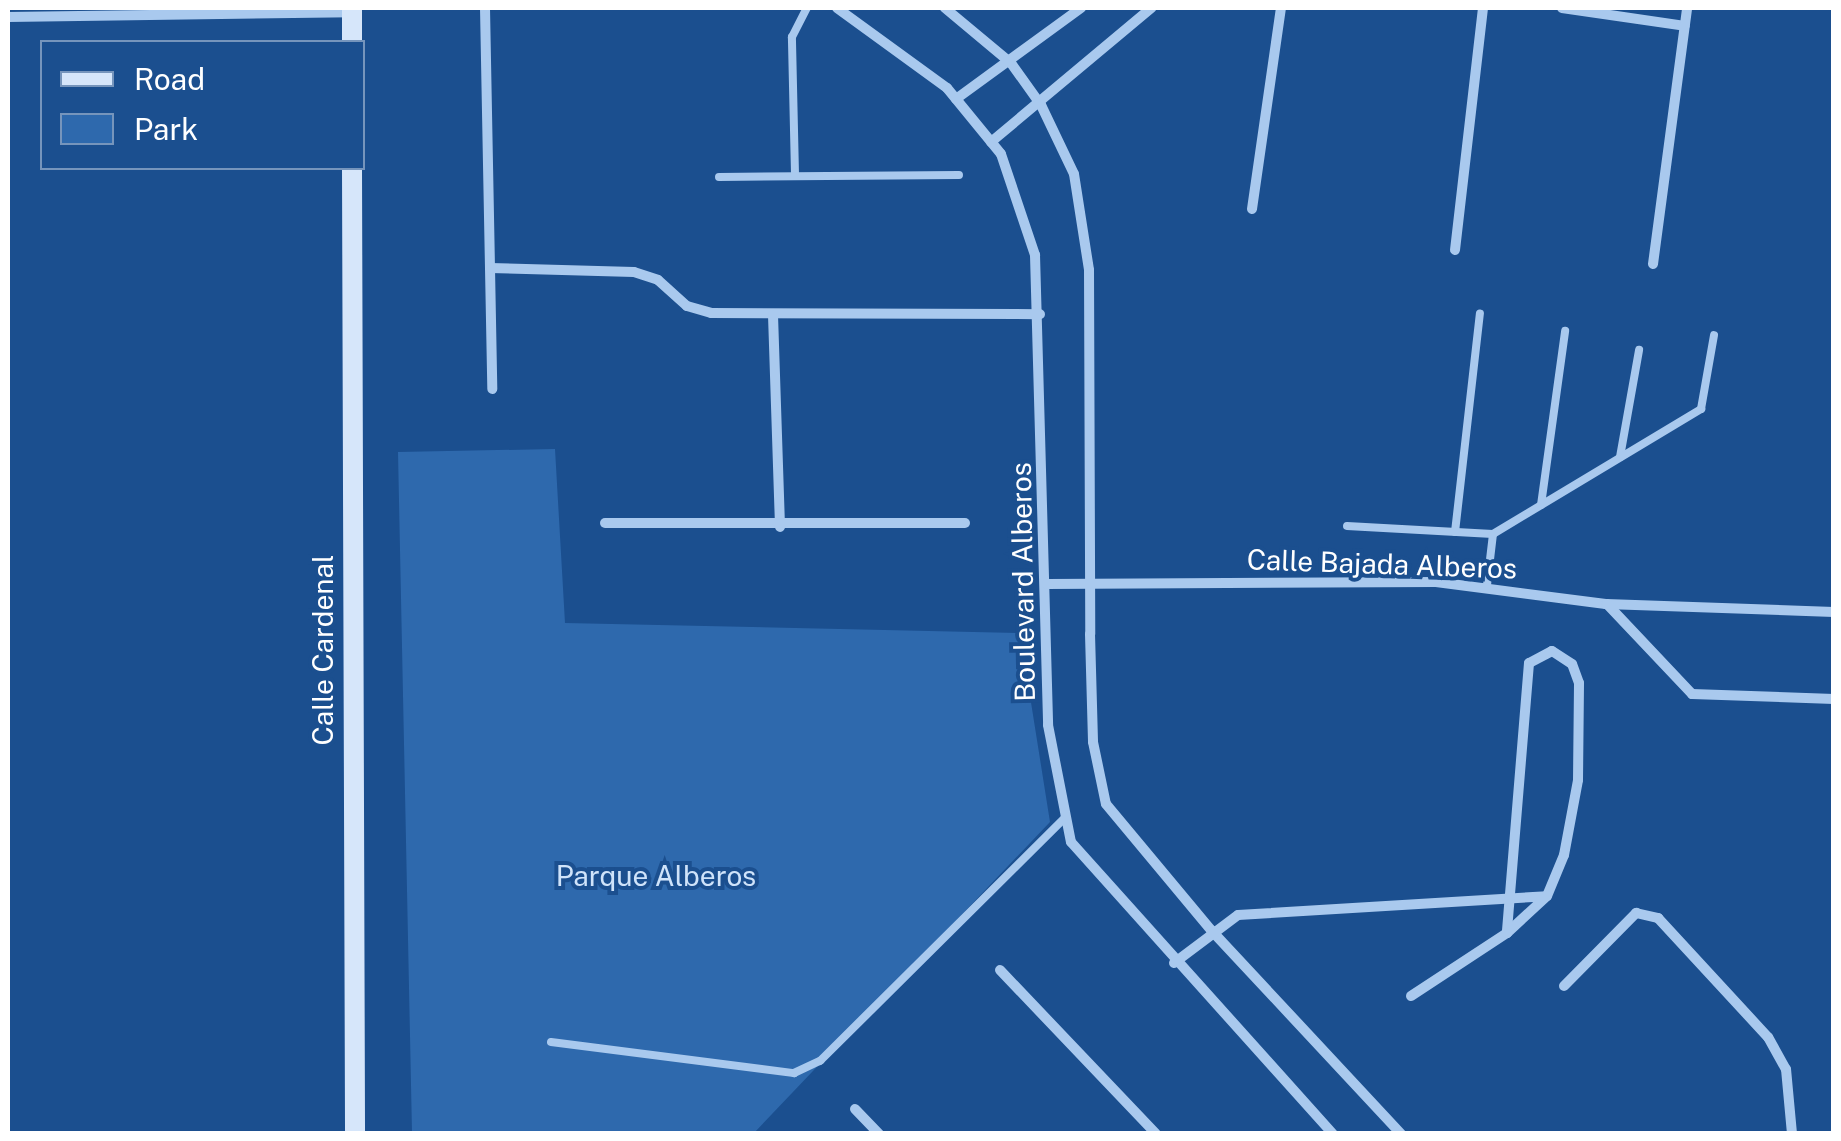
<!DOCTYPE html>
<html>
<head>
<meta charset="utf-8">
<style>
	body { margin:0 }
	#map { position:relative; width:1841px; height:1141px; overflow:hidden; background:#1b4f8f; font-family:"Public Sans",sans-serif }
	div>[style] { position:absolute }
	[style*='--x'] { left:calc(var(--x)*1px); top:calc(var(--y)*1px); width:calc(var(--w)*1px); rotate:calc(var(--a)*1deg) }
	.green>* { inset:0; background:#2e69ad }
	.lane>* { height:8px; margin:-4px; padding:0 4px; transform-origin:4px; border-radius:4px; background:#a9c9ee }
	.street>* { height:10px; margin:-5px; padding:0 5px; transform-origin:5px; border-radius:5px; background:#a9c9ee }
	.secondary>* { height:20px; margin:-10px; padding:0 10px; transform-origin:10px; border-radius:10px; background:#d6e6fa }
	span { translate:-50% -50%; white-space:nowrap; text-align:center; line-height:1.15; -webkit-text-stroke:8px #1b4f8f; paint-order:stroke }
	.street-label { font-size:28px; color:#fff }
	.park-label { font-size:28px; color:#cfe3fa }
	.frame { position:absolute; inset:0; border:10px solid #fff; pointer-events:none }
	.legend { position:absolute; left:40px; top:40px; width:325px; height:130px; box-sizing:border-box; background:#1b4f8f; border:2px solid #7695bc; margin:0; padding:12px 18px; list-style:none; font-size:30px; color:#fff }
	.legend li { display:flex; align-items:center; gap:20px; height:50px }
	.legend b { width:50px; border:2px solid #7695bc }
</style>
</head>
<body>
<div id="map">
	<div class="green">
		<i style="clip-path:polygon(555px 449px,565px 623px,1020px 633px,1050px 822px,754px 1133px,412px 1133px,398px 452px)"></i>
	</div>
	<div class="lane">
		<i style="--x:795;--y:174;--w:137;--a:-91.3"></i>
		<i style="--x:792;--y:37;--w:33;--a:-63"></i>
		<i style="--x:719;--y:177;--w:240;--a:-0.5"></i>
		<i style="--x:1620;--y:457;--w:109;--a:-79.9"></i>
		<i style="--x:1541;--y:505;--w:176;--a:-82.1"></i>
		<i style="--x:1347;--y:526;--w:146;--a:3.1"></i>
		<i style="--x:1493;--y:534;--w:243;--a:-31"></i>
		<i style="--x:1701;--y:409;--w:75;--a:-80"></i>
		<i style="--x:1455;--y:532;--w:220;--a:-83.5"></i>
		<i style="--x:1487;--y:585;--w:51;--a:-83.3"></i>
		<i style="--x:551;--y:1042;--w:245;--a:7.3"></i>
		<i style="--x:794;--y:1073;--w:29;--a:-25"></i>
		<i style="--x:820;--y:1061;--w:346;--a:-44.8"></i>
	</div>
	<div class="street">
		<i style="--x:485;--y:8;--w:381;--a:88.9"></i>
		<i style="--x:837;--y:8;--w:136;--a:36"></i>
		<i style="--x:947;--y:88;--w:85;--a:50.7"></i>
		<i style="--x:1001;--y:154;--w:107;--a:71.4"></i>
		<i style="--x:1035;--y:255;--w:470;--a:88.4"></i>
		<i style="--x:1048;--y:725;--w:119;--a:78.9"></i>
		<i style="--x:1071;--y:842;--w:392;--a:48.1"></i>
		<i style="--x:945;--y:8;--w:86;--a:39.8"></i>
		<i style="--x:1011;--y:63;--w:52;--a:54.5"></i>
		<i style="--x:1041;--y:105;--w:76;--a:64.4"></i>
		<i style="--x:1074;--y:174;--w:97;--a:81.1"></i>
		<i style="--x:1089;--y:270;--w:364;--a:89.8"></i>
		<i style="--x:1090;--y:634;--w:108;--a:88.4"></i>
		<i style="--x:1093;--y:742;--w:63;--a:78.2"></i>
		<i style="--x:1106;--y:804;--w:164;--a:50.2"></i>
		<i style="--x:1211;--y:930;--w:279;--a:47"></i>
		<i style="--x:1562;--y:8;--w:124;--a:8.3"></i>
		<i style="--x:8;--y:17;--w:343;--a:-0.8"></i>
		<i style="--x:956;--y:99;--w:155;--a:-36.1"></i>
		<i style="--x:991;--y:142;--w:209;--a:-39.9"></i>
		<i style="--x:1252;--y:209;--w:203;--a:-81.8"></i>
		<i style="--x:1455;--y:250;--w:244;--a:-83.4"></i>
		<i style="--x:1653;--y:264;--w:258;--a:-82.4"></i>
		<i style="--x:490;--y:268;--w:144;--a:1.6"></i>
		<i style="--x:634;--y:272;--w:25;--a:18"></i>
		<i style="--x:658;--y:280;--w:39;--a:42"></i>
		<i style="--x:687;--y:306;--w:25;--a:16"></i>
		<i style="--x:711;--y:313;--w:329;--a:0.2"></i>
		<i style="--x:773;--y:315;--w:212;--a:88.1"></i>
		<i style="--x:605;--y:523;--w:360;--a:0"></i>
		<i style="--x:1047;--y:584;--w:389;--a:-0.3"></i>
		<i style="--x:1436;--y:582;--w:171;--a:7.4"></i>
		<i style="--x:1606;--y:604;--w:228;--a:2"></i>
		<i style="--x:1607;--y:604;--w:124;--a:46.6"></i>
		<i style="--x:1692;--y:694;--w:142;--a:2"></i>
		<i style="--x:1174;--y:963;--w:80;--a:-36.9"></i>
		<i style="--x:1238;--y:915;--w:309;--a:-3.5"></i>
		<i style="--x:1000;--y:970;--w:226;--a:46.4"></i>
		<i style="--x:1564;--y:986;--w:103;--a:-45.4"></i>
		<i style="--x:1636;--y:913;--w:23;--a:13"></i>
		<i style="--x:1658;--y:918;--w:162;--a:47.3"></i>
		<i style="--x:1768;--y:1037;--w:37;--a:61"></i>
		<i style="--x:1786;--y:1069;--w:65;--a:84.7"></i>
		<i style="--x:1411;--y:996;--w:115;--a:-33.3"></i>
		<i style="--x:1507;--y:933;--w:54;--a:-42.8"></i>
		<i style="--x:1547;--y:896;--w:44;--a:-67.5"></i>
		<i style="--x:1564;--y:855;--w:76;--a:-79.4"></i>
		<i style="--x:1578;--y:780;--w:97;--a:-89.4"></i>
		<i style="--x:1579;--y:683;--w:20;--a:-110"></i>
		<i style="--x:1572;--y:664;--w:24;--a:-147"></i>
		<i style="--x:1552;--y:651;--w:26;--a:152"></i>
		<i style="--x:1529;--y:663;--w:271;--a:94.7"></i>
		<i style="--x:855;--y:1109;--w:35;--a:46"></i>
	</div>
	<div class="secondary">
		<i style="--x:352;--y:42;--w:34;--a:-90"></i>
		<i style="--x:352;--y:168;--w:966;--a:89.82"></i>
	</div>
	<div class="street-label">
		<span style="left:1382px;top:564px;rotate:2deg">Calle Bajada Alberos</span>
		<span style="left:1023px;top:582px;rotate:-91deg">Boulevard Alberos</span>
		<span style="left:323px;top:650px;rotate:-90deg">Calle Cardenal</span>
	</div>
	<div class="park-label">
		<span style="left:656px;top:876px">Parque Alberos</span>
	</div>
	<div class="frame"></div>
	<ul class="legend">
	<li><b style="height:12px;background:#d6e6fa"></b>Road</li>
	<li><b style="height:28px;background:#2e69ad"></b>Park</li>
	</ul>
</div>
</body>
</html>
